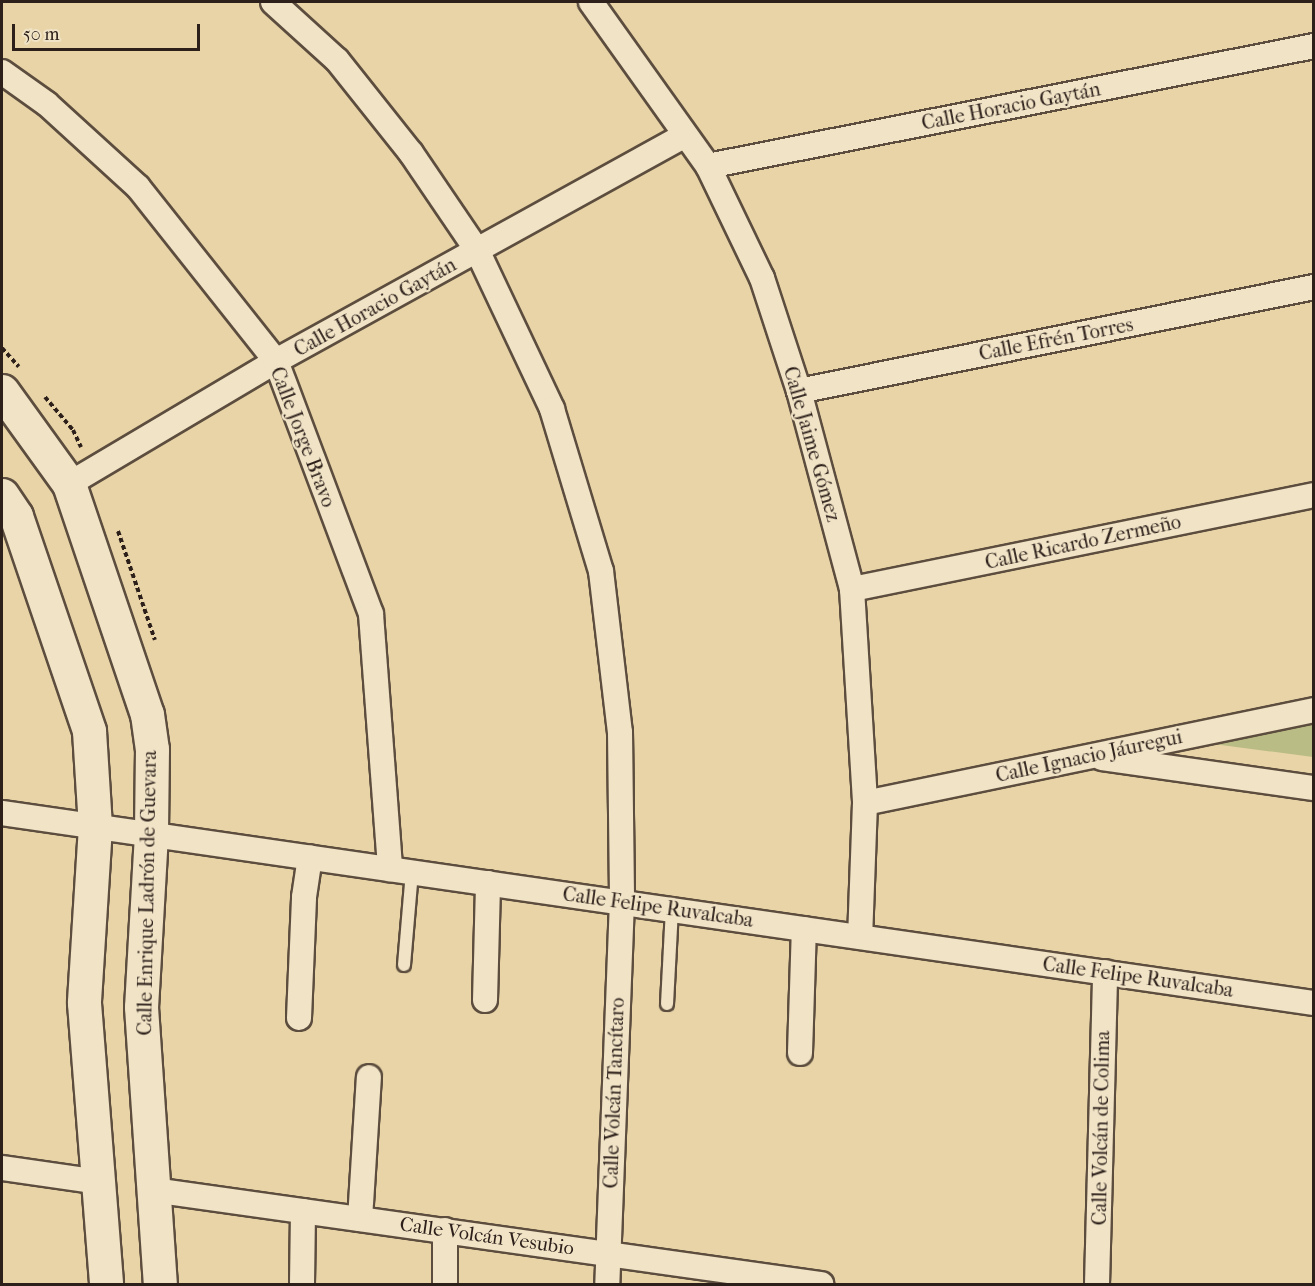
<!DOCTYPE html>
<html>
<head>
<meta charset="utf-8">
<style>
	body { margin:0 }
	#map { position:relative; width:1315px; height:1286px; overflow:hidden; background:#e8d4a7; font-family:"IM FELL French Canon",serif }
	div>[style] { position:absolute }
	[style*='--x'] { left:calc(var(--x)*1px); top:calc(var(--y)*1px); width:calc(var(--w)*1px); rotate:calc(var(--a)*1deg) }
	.green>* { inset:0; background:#b9bc84 }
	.path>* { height:4px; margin-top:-2px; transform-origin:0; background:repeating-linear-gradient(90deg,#2d201b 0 4.5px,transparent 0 7.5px) }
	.roads { filter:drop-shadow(2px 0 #5c4d3e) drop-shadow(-2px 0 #5c4d3e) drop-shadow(0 2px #5c4d3e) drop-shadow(0 -2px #5c4d3e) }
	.lane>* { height:12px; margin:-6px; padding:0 6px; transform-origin:6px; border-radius:6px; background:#f0e3c6 }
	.street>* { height:24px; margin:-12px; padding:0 12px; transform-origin:12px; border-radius:12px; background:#f0e3c6 }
	.secondary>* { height:33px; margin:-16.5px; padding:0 16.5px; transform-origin:16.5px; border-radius:16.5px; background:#f0e3c6 }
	span { translate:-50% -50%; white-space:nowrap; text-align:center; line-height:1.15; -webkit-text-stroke:4.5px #f0e3c6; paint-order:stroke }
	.street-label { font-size:20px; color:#2d201b }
	.frame { position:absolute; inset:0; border:3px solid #2d201b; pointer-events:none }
	.scale { position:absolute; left:12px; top:24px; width:188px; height:27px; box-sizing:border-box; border:3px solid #2d201b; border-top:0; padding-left:8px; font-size:18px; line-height:21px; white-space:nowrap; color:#2d201b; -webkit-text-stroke:4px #f0e3c6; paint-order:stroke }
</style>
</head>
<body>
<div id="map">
	<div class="green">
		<i style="clip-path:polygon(1313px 720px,1313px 757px,1206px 743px)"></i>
	</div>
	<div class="path">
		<i style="--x:2;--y:348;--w:25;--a:48"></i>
		<i style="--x:45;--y:397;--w:43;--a:49.7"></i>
		<i style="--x:73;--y:430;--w:19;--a:65"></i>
		<i style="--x:118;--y:531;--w:115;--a:71.3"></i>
	</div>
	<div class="roads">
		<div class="lane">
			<i style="--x:404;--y:965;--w:93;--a:-85.1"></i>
			<i style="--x:667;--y:1004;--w:94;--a:-87"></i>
		</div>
		<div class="street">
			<i style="--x:273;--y:2;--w:86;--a:42.2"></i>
			<i style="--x:337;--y:60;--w:119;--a:51.5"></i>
			<i style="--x:411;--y:153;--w:117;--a:55.8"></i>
			<i style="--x:477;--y:250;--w:176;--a:64.7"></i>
			<i style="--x:552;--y:409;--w:169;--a:73.2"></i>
			<i style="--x:601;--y:571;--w:162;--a:83.3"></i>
			<i style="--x:620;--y:732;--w:169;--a:89.3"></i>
			<i style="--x:622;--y:901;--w:383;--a:92.2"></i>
			<i style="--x:591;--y:2;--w:201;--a:54.5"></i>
			<i style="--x:708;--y:166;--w:124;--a:64.3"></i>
			<i style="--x:762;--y:278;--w:119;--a:71.9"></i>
			<i style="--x:799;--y:391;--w:205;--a:75"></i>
			<i style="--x:852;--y:589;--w:214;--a:86.5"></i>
			<i style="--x:865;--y:803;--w:134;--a:92.1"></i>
			<i style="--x:2;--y:72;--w:55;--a:35.4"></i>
			<i style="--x:47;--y:104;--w:123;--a:42.4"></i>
			<i style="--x:138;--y:187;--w:222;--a:51.6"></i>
			<i style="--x:276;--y:361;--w:270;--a:69.4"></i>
			<i style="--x:371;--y:614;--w:256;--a:85.7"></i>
			<i style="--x:708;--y:166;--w:618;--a:-11.2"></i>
			<i style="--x:799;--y:391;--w:525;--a:-11.42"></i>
			<i style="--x:69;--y:484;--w:241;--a:-30.7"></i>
			<i style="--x:276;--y:361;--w:466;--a:-28.9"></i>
			<i style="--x:852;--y:589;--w:471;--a:-11.5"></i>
			<i style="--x:1102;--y:758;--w:214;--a:8.1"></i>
			<i style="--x:865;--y:803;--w:459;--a:-11.7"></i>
			<i style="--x:2;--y:813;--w:1326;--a:8.24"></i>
			<i style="--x:485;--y:1000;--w:117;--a:-88.5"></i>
			<i style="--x:299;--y:1018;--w:121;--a:-87.6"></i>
			<i style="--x:304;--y:897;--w:40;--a:-81.5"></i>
			<i style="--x:800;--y:1053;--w:124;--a:-88.2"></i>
			<i style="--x:2;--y:1168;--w:98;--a:8.2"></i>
			<i style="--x:153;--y:1190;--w:675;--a:8.01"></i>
			<i style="--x:360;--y:1219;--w:142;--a:-86.4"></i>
			<i style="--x:302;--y:1284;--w:73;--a:-89.2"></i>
			<i style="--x:445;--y:1284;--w:54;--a:-90"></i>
			<i style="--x:1097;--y:1284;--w:312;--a:-88.5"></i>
		</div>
		<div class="secondary">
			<i style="--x:2;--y:391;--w:115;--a:54.2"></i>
			<i style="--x:69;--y:484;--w:243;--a:71.3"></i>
			<i style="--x:147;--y:714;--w:35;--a:82"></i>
			<i style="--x:152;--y:749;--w:85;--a:90.7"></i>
			<i style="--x:151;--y:834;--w:173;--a:93.3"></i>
			<i style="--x:141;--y:1007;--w:278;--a:86.1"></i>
			<i style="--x:2;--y:495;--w:25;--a:56"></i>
			<i style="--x:16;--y:516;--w:227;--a:71.2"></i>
			<i style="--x:89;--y:731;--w:95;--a:86.4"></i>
			<i style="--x:95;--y:826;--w:177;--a:93.6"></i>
			<i style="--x:84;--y:1003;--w:282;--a:85.5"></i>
		</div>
	</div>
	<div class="street-label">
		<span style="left:1011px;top:106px;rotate:-11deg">Calle Horacio Gaytán</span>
		<span style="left:375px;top:307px;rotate:-29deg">Calle Horacio Gaytán</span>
		<span style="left:1056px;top:339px;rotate:-11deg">Calle Efrén Torres</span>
		<span style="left:303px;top:437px;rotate:69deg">Calle Jorge Bravo</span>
		<span style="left:812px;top:444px;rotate:74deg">Calle Jaime Gómez</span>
		<span style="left:1083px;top:542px;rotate:-12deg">Calle Ricardo Zermeño</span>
		<span style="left:1089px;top:756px;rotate:-12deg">Calle Ignacio Jáuregui</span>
		<span style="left:147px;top:893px;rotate:-89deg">Calle Enrique Ladrón de Guevara</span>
		<span style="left:658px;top:907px;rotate:8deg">Calle Felipe Ruvalcaba</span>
		<span style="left:1138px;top:977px;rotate:8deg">Calle Felipe Ruvalcaba</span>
		<span style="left:614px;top:1093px;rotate:-88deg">Calle Volcán Tancítaro</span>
		<span style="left:1101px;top:1128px;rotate:-89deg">Calle Volcán de Colima</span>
		<span style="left:487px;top:1236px;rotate:8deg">Calle Volcán Vesubio</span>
	</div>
	<div class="frame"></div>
	<div class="scale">50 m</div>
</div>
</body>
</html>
